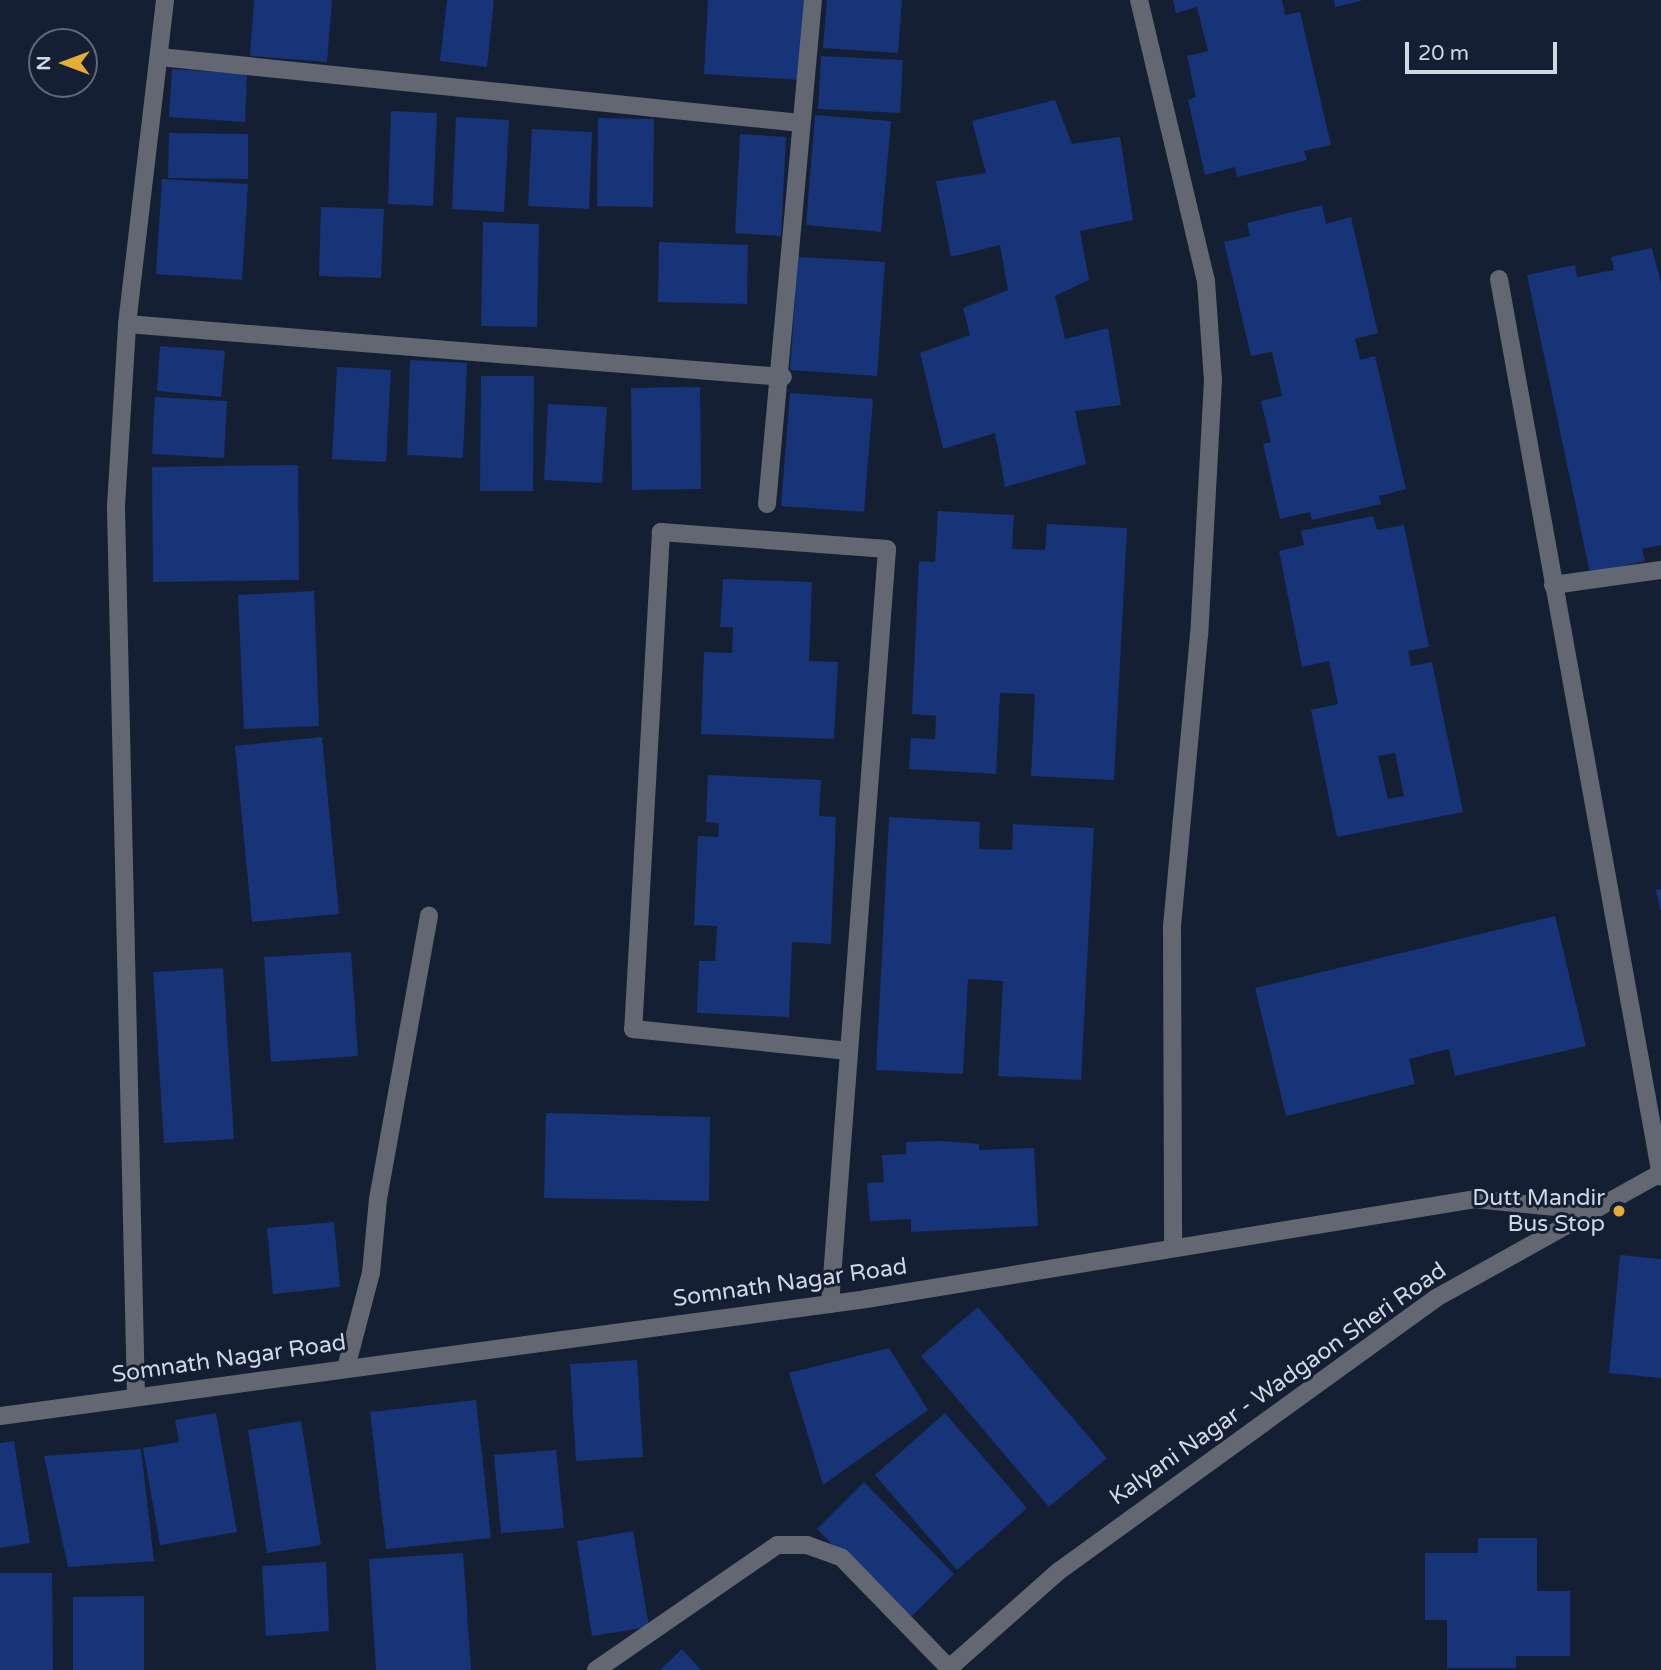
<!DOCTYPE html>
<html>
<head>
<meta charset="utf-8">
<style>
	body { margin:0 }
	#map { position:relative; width:1661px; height:1670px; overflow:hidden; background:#151f33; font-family:"Varela Round",sans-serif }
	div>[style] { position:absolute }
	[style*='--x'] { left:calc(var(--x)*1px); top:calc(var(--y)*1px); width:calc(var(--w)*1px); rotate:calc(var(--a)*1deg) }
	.building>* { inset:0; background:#163477 }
	.minor>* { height:18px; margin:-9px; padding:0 9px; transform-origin:9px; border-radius:9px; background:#626772 }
	.dots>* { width:19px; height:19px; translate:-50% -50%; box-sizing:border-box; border:4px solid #151f33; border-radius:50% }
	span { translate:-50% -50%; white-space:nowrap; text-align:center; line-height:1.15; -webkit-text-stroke:6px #151f33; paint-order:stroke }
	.poi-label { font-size:23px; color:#d0d7e5 }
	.right { translate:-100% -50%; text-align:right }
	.street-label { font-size:23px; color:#d0d7e5 }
	.north { position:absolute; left:28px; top:28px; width:70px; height:70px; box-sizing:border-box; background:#151f33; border:2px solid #60697a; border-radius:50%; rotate:270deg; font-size:19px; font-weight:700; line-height:28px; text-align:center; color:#d0d7e5 }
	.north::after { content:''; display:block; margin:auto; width:24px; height:32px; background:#e3ae35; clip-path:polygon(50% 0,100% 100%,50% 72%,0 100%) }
	.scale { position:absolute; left:1405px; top:42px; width:152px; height:32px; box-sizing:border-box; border:4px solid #d0d7e5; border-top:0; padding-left:9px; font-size:21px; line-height:24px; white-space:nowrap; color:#d0d7e5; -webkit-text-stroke:5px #151f33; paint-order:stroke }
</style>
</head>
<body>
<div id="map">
	<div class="building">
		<i style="clip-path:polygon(254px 0,332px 0,327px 62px,250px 56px)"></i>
		<i style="clip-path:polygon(447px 0,494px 0,487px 67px,440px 61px)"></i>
		<i style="clip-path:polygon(708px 0,807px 0,801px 80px,704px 74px)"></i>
		<i style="clip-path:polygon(827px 0,902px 0,898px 53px,823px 48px)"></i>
		<i style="clip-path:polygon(1173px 0,1282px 0,1285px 15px,1300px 12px,1331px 145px,1304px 151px,1307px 160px,1237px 177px,1235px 167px,1205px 175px,1188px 100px,1196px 97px,1187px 56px,1208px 51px,1197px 7px,1176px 13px)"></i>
		<i style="clip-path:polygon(1334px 0,1361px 0,1361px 1px,1335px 7px)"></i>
		<i style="clip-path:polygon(821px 56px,903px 60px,900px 113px,818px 109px)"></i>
		<i style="clip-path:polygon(172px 69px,247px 74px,245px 122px,169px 117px)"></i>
		<i style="clip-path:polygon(1055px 100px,1072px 144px,1120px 137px,1133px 220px,1080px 231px,1089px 280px,1055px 296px,1065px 339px,1108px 328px,1121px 405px,1075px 411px,1086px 464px,1005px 487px,995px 433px,943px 449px,920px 353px,970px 335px,963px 308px,1008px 290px,1000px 245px,951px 257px,936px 181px,986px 173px,972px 121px)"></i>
		<i style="clip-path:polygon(391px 111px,437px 113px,433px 206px,388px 204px)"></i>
		<i style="clip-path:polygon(815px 115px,891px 121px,881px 232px,806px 225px)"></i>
		<i style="clip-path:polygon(456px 117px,509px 120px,504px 212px,452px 209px)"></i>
		<i style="clip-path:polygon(598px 118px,654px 119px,653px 207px,597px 206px)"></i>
		<i style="clip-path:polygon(532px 129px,592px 132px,589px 209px,528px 206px)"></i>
		<i style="clip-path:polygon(169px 133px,248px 134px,248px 179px,168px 178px)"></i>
		<i style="clip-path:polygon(740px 134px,786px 137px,781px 236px,735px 233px)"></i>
		<i style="clip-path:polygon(162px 179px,248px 184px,242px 280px,156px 274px)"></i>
		<i style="clip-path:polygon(1322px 205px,1326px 224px,1351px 217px,1378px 333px,1355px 339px,1360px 360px,1375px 356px,1406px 489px,1379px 496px,1381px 504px,1312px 520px,1310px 512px,1280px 519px,1263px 444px,1271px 442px,1261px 401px,1282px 396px,1272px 352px,1251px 356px,1224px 242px,1250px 236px,1247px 223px)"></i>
		<i style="clip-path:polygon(321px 207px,384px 209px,381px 278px,319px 276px)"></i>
		<i style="clip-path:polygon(483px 222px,539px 224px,537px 327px,481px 326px)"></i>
		<i style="clip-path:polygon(659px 242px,748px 245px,747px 304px,658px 302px)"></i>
		<i style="clip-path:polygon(1652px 248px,1661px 283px,1661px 545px,1642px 549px,1645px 561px,1590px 573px,1527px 275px,1575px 265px,1577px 277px,1614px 270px,1611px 257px)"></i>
		<i style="clip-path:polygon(798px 257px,885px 262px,877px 376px,790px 370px)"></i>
		<i style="clip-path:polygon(160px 346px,225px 351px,221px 397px,157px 391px)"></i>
		<i style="clip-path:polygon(410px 360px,467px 363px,463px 458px,407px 455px)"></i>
		<i style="clip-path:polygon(337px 367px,391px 370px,386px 462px,332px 459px)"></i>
		<i style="clip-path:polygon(481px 376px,534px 376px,533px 491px,480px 491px)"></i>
		<i style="clip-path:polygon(700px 387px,701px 489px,632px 490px,631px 388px)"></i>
		<i style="clip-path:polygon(790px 393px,873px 399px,864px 512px,781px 506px)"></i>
		<i style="clip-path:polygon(155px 397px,227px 401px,224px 458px,152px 454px)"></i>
		<i style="clip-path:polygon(548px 404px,607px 407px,602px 483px,544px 480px)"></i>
		<i style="clip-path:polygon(298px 465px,299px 580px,153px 582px,152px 467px)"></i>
		<i style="clip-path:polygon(938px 511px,1014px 515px,1012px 549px,1045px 550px,1047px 524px,1127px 528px,1114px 780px,1031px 776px,1035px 694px,1000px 693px,996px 774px,909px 769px,911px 738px,935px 739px,936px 716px,912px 714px,919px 561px,935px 562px)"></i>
		<i style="clip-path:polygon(evenodd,1373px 516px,1377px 530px,1404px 525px,1429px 647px,1408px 651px,1411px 666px,1432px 662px,1463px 812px,1337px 837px,1311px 710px,1338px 704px,1329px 661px,1302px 667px,1279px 551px,1304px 545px,1301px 531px,1373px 516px,1395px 753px,1404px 796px,1388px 799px,1378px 756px,1395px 753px)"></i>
		<i style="clip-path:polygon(723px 579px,812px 582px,809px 661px,838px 662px,834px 739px,701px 734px,704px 652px,732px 653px,733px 627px,720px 627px)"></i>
		<i style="clip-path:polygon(314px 591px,319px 726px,244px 729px,238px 595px)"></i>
		<i style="clip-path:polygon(322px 737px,339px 914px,252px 922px,235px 746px)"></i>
		<i style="clip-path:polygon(708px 775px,821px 780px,819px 816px,836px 817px,831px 944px,792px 942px,789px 1017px,697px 1013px,699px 961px,715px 961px,717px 926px,694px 925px,698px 836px,718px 837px,719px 823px,706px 822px)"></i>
		<i style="clip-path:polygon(889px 817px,980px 822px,979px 849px,1012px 850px,1013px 824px,1094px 828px,1081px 1080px,998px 1076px,1003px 981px,968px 979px,963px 1074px,876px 1070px)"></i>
		<i style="clip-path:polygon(1661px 889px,1661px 910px,1660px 910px,1656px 890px)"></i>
		<i style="clip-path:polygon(1555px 916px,1586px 1046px,1455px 1076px,1449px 1049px,1409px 1059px,1415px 1084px,1286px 1116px,1255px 988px)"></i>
		<i style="clip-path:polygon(351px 952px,358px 1056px,271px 1062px,264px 957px)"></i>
		<i style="clip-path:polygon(223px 968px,234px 1139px,164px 1143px,153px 972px)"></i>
		<i style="clip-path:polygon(546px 1113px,710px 1117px,709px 1201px,544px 1198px)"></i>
		<i style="clip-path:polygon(941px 1141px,979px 1144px,979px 1150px,1034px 1148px,1038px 1226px,911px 1232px,911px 1219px,870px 1221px,867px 1183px,884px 1182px,882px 1155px,906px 1154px,906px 1142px)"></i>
		<i style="clip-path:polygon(334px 1222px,340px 1287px,273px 1294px,267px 1228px)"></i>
		<i style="clip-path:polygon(1620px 1255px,1661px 1259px,1661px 1378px,1609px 1373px)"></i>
		<i style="clip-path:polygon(978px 1307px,1107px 1458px,1049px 1507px,921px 1356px)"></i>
		<i style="clip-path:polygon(889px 1348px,928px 1410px,823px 1485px,789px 1373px)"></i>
		<i style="clip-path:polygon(637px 1360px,643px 1457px,576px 1461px,570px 1364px)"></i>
		<i style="clip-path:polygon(476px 1400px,491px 1538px,386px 1549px,370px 1412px)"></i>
		<i style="clip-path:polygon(216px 1413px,237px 1532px,160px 1545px,143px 1448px,179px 1442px,175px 1420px)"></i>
		<i style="clip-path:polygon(945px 1413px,1027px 1508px,957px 1570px,875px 1475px)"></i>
		<i style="clip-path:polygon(301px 1421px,321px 1545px,267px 1553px,248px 1430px)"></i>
		<i style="clip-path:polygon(14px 1441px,30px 1543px,0 1548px,0 1443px)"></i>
		<i style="clip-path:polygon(141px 1449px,154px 1561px,68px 1567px,44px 1456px)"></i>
		<i style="clip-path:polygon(556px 1450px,564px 1528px,501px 1533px,494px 1455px)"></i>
		<i style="clip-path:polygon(864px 1482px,954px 1574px,907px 1621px,817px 1529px)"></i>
		<i style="clip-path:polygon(633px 1531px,649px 1627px,592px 1636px,577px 1541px)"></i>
		<i style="clip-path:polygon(1478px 1538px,1537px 1538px,1537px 1591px,1570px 1591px,1570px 1656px,1516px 1656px,1516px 1668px,1447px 1668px,1447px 1620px,1425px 1620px,1425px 1553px,1478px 1553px)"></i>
		<i style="clip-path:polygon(463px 1553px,471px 1670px,376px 1670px,369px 1559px)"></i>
		<i style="clip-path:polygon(326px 1562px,329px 1631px,266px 1636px,262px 1566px)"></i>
		<i style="clip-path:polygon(0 1573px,52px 1573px,53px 1670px,0 1670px)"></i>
		<i style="clip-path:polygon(144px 1596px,144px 1670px,73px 1670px,73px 1597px)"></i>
		<i style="clip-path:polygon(682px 1649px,701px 1670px,660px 1670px)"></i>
	</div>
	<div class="minor">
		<i style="--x:1139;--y:0;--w:289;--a:76.6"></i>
		<i style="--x:1206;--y:281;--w:99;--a:86"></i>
		<i style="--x:1213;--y:380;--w:255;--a:93.1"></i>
		<i style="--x:1199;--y:635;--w:293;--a:95.3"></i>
		<i style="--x:1172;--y:927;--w:320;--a:89.8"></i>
		<i style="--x:160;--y:57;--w:644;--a:5.88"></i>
		<i style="--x:1499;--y:279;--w:912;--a:79.76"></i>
		<i style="--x:127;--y:324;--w:658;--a:4.62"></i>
		<i style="--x:767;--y:504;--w:506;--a:-84.79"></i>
		<i style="--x:1553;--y:585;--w:109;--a:-7.9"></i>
		<i style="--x:830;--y:1304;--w:757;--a:-85.68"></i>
		<i style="--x:887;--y:549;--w:227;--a:-175.7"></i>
		<i style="--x:661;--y:532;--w:498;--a:93.2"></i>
		<i style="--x:633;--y:1029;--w:217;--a:5.8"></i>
		<i style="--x:346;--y:1368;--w:98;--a:-75.3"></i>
		<i style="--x:371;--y:1273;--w:74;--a:-84.6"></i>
		<i style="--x:378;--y:1199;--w:288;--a:-79.8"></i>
		<i style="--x:136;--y:1397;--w:891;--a:-91.29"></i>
		<i style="--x:116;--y:506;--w:182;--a:-86.5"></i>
		<i style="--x:127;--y:324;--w:326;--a:-83.3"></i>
		<i style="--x:0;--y:1416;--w:874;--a:-7.69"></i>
		<i style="--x:866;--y:1299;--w:617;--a:-9.32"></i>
		<i style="--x:1475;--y:1199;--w:112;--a:5.7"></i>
		<i style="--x:596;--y:1670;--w:220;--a:-34.6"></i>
		<i style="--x:777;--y:1545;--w:30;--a:0"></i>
		<i style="--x:807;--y:1545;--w:37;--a:20"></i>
		<i style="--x:842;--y:1558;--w:153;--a:45.8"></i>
		<i style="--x:947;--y:1670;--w:149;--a:-41.5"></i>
		<i style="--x:1059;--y:1571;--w:465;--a:-35.9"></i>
		<i style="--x:1436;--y:1298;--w:257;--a:-29.1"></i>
	</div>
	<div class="dots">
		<i style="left:1619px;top:1211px;background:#e3ae35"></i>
	</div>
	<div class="poi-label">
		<span class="right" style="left:1605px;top:1211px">Dutt Mandir<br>Bus Stop</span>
	</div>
	<div class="street-label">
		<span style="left:790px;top:1283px;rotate:-8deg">Somnath Nagar Road</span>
		<span style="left:229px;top:1359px;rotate:-8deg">Somnath Nagar Road</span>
		<span style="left:1278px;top:1384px;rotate:-35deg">Kalyani Nagar - Wadgaon Sheri Road</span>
	</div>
	<div class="north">N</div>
	<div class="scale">20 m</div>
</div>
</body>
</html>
